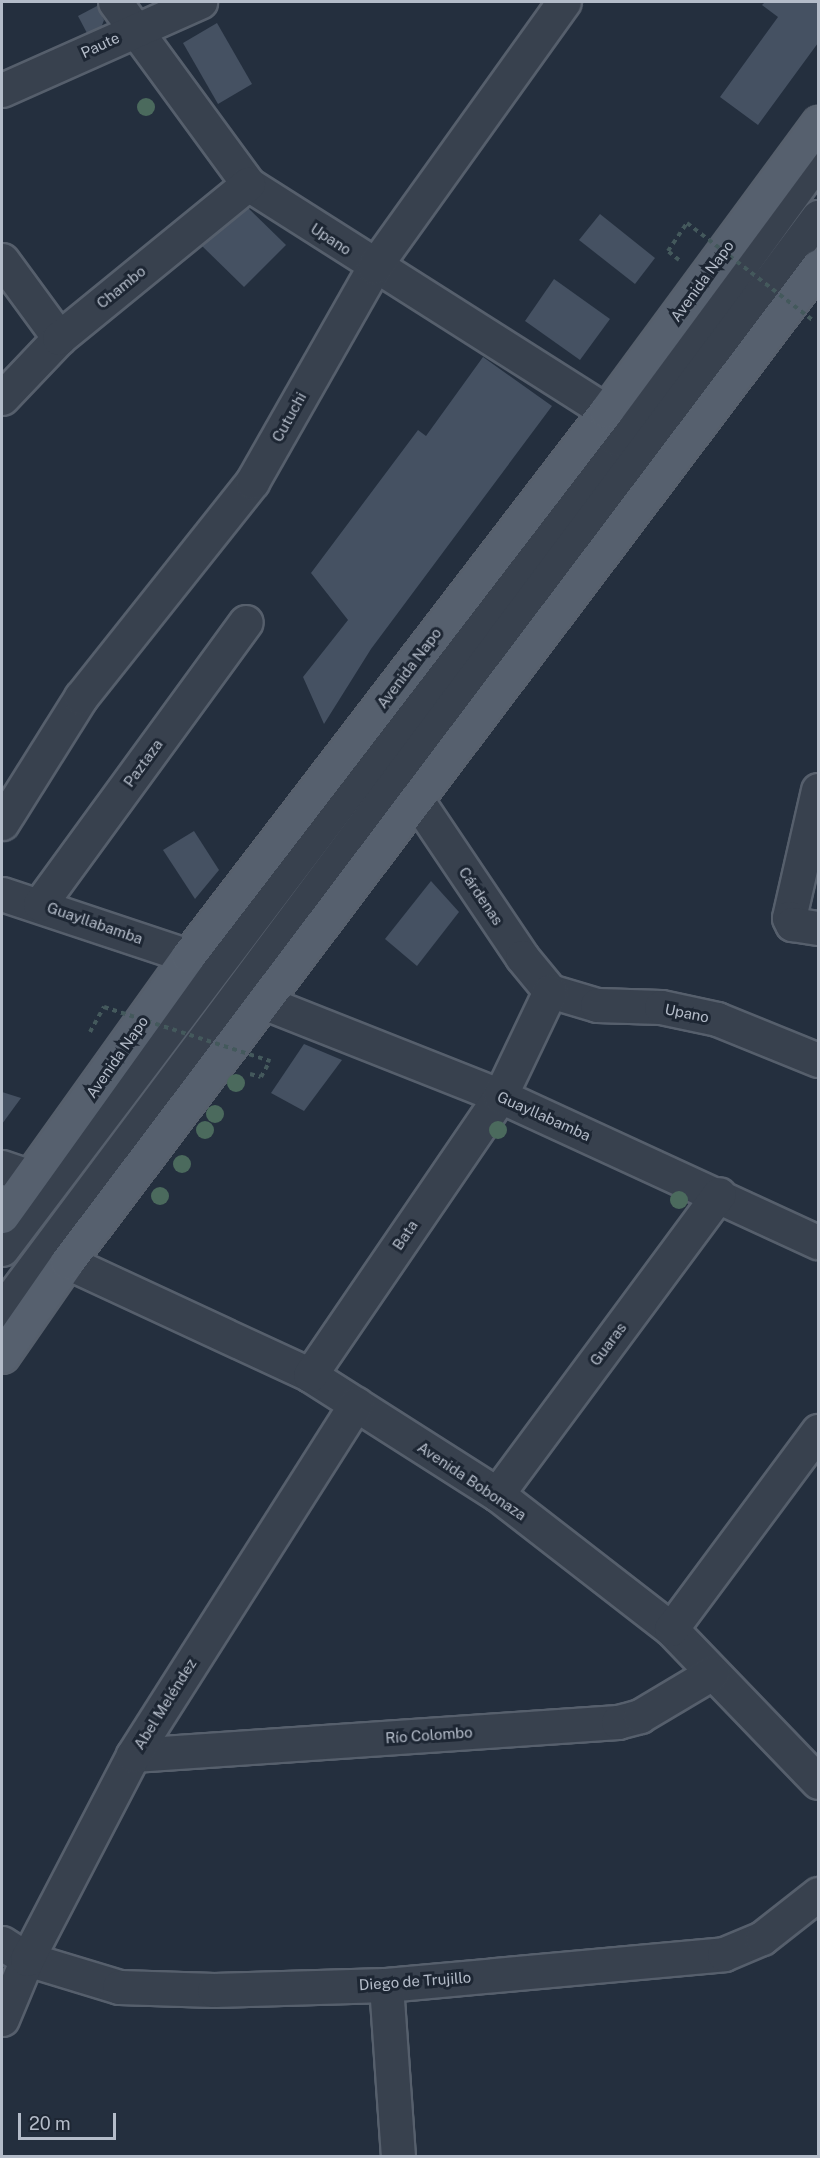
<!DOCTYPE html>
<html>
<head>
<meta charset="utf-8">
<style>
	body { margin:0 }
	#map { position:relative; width:820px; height:2158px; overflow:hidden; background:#242f3e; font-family:"Public Sans",sans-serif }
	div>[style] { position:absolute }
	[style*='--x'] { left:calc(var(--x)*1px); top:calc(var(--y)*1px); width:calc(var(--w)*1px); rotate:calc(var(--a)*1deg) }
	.building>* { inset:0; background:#455162 }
	.path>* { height:4px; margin-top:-2px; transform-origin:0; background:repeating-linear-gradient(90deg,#44595c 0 4.5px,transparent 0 9px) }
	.roads { filter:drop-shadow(2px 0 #565f6c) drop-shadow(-2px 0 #565f6c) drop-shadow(0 2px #565f6c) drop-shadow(0 -2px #565f6c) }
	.minor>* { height:33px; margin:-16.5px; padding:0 16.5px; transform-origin:16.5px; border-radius:16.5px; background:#38414e }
	.major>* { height:33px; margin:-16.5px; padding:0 16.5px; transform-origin:16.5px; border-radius:16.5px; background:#56606e }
	.path-bridge>* { height:4px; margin-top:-2px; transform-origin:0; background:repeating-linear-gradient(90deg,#44595c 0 4.5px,transparent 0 9px) }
	.trees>* { width:18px; height:18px; margin:-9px; border-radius:50%; background:#4b6a5d }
	span { translate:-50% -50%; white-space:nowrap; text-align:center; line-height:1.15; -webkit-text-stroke:6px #1d2633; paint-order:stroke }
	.street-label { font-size:15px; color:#b4bcc9 }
	.frame { position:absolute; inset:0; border:3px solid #b4bcc9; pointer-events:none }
	.scale { position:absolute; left:18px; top:2113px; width:98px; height:27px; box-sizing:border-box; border:3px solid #b4bcc9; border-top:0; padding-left:8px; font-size:18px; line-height:21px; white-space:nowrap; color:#b4bcc9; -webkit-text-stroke:4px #1d2633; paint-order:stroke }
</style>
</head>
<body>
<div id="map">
	<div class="building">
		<i style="clip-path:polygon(765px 2px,818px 2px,818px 43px,758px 125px,720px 97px,778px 17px,762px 5px)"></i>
		<i style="clip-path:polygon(97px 6px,104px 20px,101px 28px,88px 35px,78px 16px)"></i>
		<i style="clip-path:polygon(217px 23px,252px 84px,218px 104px,183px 43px)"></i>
		<i style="clip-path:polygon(242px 202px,286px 245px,244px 287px,200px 244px)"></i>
		<i style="clip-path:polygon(600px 214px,655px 258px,635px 284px,579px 240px)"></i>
		<i style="clip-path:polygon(554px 279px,610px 319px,580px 360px,525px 321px)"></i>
		<i style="clip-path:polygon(483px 357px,552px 406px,371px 649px,324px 724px,303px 677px,348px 620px,311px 573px,418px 430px,426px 436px)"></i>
		<i style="clip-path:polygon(194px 831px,219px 870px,195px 899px,163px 850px)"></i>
		<i style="clip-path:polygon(431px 881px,459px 912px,417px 966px,385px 939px)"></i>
		<i style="clip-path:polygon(304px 1044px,342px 1060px,304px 1111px,271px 1093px)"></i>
		<i style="clip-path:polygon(2px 1092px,21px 1098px,2px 1124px)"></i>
	</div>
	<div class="path">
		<i style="--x:679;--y:260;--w:14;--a:-141"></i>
		<i style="--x:668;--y:251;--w:34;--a:-56"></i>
		<i style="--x:90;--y:1032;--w:29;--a:-61"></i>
		<i style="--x:250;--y:1074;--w:11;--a:15"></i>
		<i style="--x:261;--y:1077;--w:18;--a:-61"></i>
	</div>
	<div class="roads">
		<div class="minor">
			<i style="--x:115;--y:2;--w:225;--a:53.8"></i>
			<i style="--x:248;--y:184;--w:424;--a:32.4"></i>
			<i style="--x:2;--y:90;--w:217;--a:-24"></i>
			<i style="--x:2;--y:260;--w:97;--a:53.8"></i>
			<i style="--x:2;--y:398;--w:83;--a:-46.5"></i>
			<i style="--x:59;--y:338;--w:244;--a:-39.2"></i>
			<i style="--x:818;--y:790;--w:131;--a:102.8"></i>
			<i style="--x:789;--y:918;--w:7;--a:63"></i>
			<i style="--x:792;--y:924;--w:26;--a:9"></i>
			<i style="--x:416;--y:799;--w:190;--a:56.1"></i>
			<i style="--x:522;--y:957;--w:44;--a:50.5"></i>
			<i style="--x:2;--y:823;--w:149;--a:-57.9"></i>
			<i style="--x:81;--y:697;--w:275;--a:-51.5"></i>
			<i style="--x:252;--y:482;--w:247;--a:-60.4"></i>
			<i style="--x:374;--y:267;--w:326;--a:-54.4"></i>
			<i style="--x:2;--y:894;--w:196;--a:18.4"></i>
			<i style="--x:40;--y:904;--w:349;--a:-53.9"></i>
			<i style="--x:550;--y:991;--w:49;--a:16.6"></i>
			<i style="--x:597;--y:1005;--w:64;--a:1.8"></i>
			<i style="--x:661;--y:1007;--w:57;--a:12.1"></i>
			<i style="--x:717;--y:1019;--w:109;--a:22.1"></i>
			<i style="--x:263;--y:1002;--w:255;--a:21.6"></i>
			<i style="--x:500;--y:1096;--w:350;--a:24.7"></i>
			<i style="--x:2;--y:1167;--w:31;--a:19"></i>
			<i style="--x:2;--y:1249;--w:1017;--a:-52.87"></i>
			<i style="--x:616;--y:438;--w:344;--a:-54.1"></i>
			<i style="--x:67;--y:1262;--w:268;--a:24.9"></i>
			<i style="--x:310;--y:1375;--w:222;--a:32.5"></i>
			<i style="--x:497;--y:1494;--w:220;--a:37.8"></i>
			<i style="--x:671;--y:1629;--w:212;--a:46.1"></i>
			<i style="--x:2;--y:1310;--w:1364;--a:-53.26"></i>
			<i style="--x:310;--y:1375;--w:338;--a:-55.7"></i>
			<i style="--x:500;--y:1096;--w:116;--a:-64.5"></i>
			<i style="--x:497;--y:1494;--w:373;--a:-53.5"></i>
			<i style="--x:671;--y:1629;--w:247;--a:-53.4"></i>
			<i style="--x:133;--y:1755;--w:486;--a:-3.9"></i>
			<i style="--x:618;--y:1722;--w:23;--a:-15"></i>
			<i style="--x:640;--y:1716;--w:84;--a:-30.8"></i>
			<i style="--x:2;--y:1943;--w:30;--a:33"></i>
			<i style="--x:27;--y:1959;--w:96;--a:16.9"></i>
			<i style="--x:119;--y:1987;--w:95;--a:1.8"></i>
			<i style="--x:214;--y:1990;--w:172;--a:-1.7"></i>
			<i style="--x:386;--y:1985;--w:339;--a:-5.2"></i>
			<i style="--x:724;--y:1954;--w:41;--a:-22.8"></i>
			<i style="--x:762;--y:1938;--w:71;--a:-38.2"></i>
			<i style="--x:386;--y:1985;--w:171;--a:86"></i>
			<i style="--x:2;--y:2019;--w:65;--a:-67.4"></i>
			<i style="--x:27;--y:1959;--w:230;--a:-62.5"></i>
			<i style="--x:133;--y:1755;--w:416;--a:-57.6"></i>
		</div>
		<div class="major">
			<i style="--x:2;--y:1216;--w:320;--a:-54.4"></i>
			<i style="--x:188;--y:956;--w:687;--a:-52.51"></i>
			<i style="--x:606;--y:411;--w:358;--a:-53.6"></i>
			<i style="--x:2;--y:1356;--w:114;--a:-55.3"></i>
			<i style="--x:67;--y:1262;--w:1247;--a:-52.98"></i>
		</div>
	</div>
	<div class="path-bridge">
		<i style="--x:687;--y:223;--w:160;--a:37.7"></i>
		<i style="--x:104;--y:1007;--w:175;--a:18"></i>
	</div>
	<div class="trees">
		<i style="left:146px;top:107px"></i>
		<i style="left:236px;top:1083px"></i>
		<i style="left:215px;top:1114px"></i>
		<i style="left:205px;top:1130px"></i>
		<i style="left:498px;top:1130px"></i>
		<i style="left:182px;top:1164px"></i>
		<i style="left:160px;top:1196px"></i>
		<i style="left:679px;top:1200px"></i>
	</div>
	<div class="street-label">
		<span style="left:100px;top:45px;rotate:-25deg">Paute</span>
		<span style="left:331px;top:239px;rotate:33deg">Upano</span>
		<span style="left:702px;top:281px;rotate:-54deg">Avenida Napo</span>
		<span style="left:121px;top:287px;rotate:-39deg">Chambo</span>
		<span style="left:289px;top:417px;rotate:-61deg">Cutuchi</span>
		<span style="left:409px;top:668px;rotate:-53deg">Avenida Napo</span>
		<span style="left:143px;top:763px;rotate:-54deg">Paztaza</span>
		<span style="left:481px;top:896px;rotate:56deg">Cárdenas</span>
		<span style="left:95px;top:923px;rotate:19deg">Guayllabamba</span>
		<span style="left:687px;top:1013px;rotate:11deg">Upano</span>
		<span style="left:117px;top:1057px;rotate:-55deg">Avenida Napo</span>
		<span style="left:544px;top:1116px;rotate:24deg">Guayllabamba</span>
		<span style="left:405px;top:1235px;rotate:-56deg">Bata</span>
		<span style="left:608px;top:1344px;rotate:-53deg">Guaras</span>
		<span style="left:472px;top:1481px;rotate:34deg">Avenida Bobonaza</span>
		<span style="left:165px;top:1704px;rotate:-58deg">Abel Meléndez</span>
		<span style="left:429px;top:1735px;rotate:-4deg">Río Colombo</span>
		<span style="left:415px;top:1981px;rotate:-4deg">Diego de Trujillo</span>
	</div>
	<div class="frame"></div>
	<div class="scale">20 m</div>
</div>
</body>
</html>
